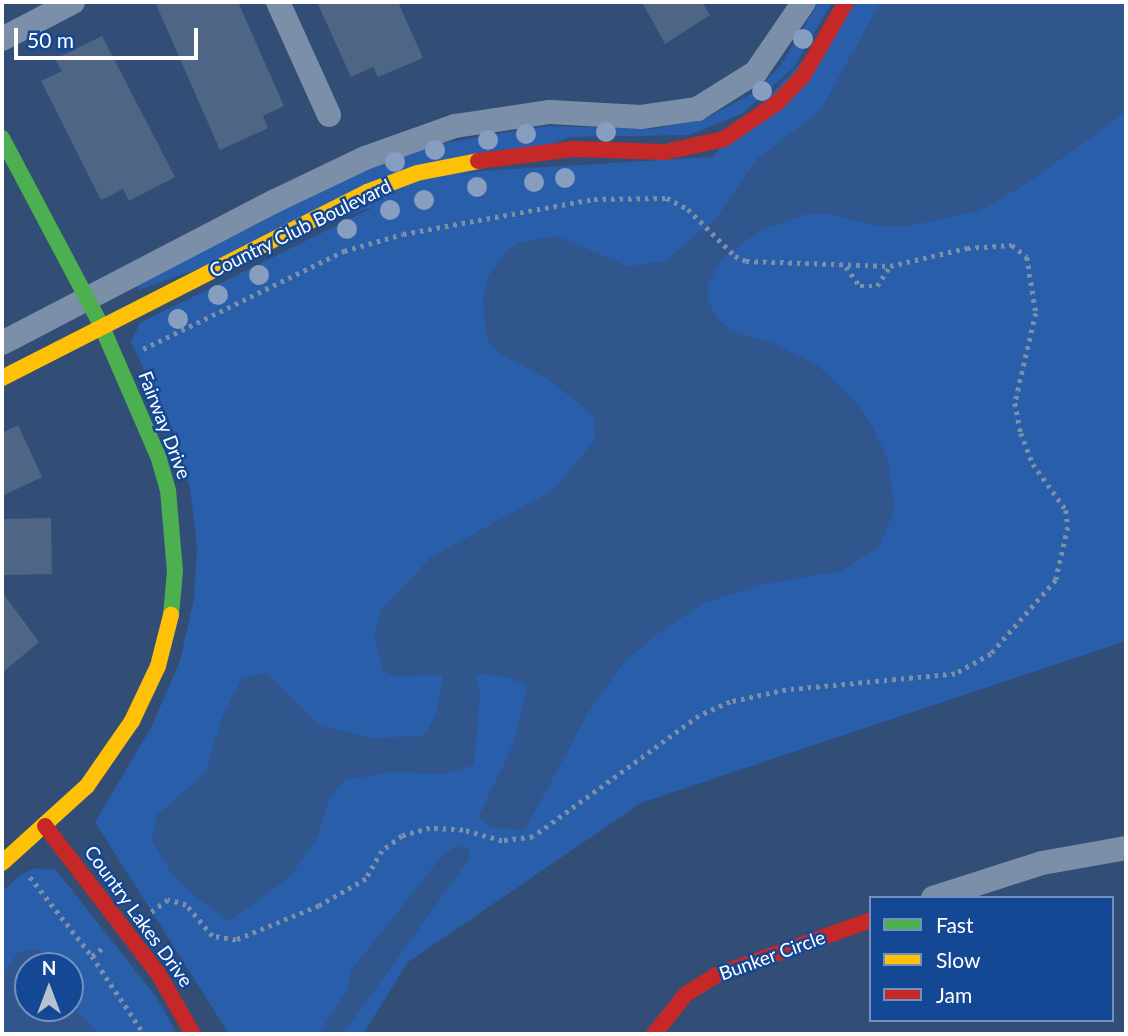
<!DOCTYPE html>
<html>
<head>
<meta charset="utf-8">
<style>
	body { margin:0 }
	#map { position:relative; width:1128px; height:1036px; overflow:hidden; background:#324e77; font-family:Lato,sans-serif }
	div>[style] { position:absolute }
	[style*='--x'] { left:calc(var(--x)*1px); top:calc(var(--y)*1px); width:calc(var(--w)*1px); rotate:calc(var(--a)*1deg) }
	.green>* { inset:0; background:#295eab }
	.water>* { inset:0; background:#31558d }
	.building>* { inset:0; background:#4f6586 }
	.path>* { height:4.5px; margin-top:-2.25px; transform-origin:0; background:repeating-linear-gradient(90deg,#7b8fa9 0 3.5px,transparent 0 8.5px) }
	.street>* { height:24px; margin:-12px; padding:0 12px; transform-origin:12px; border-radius:12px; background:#7b8fa9 }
	.fast>* { height:16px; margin:-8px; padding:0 8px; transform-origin:8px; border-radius:8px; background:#4caf50 }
	.slow>* { height:16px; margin:-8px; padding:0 8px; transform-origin:8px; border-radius:8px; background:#ffc107 }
	.jam>* { height:16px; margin:-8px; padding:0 8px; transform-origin:8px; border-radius:8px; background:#c62828 }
	.trees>* { width:20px; height:20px; margin:-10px; border-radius:50%; background:#879ec0 }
	span { translate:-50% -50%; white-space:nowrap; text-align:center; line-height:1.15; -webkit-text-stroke:5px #154894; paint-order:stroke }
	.street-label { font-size:19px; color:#fff }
	.frame { position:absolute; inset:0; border:4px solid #fff; pointer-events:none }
	.legend { position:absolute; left:869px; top:896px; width:245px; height:126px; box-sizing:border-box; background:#154894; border:2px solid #7391bf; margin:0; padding:9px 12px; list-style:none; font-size:21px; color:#fff }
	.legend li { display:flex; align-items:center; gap:14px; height:35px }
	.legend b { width:35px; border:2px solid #7391bf }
	.north { position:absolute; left:14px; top:952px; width:70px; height:70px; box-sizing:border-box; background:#154894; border:2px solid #7391bf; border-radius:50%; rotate:0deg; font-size:19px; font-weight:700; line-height:28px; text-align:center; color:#fff }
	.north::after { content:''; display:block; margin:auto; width:24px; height:32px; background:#b7c1cf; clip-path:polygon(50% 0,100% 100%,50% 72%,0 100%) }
	.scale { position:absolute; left:14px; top:28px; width:184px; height:32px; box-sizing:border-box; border:4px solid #fff; border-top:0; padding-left:9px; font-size:21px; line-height:24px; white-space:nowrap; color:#fff; -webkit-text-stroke:5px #154894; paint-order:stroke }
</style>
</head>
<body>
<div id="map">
	<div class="green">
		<i style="clip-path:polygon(819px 2px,832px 2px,794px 67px,743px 113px,689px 135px,571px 137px,138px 290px,139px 284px,356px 173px,433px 145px,546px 126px,654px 129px,704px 119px,755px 92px,780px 66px)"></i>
		<i style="clip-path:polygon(858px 2px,1126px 2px,1126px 641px,641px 803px,408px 962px,363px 1034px,229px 1034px,95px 822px,152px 726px,180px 661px,194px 598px,197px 546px,190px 488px,175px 434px,131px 342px,140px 323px,410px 189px,480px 171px,712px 157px)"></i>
		<i style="clip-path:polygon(evenodd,36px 868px,56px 870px,157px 998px,177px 1034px,2px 1034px,2px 892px,20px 875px,36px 868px,28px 966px,70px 966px,70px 1008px,28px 1008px,28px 966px)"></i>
	</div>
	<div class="water">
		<i style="clip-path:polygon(881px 2px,1126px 2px,1126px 112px,1026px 184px,979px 211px,909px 226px,879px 226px,828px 214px,807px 214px,761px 230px,724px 257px,717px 267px,708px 284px,708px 301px,717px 318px,730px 330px,774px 344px,818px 366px,858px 404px,874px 430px,887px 458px,895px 508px,879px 547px,840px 571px,761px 585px,704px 603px,657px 634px,625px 661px,588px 713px,525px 830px,492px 828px,478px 818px,514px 743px,528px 685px,503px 676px,474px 674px,480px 693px,474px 765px,442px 774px,392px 772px,345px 780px,329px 799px,318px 836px,289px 878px,229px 921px,205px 904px,172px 875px,152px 840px,157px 815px,205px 773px,222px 718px,241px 680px,265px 672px,319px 724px,370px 738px,423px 736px,436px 714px,443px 675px,395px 676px,384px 671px,374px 636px,381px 610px,430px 558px,552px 491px,595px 440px,594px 420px,587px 410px,548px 379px,498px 353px,486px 337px,483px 298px,489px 275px,505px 253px,518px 243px,556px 236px,628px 266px,666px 261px,717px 217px,758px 158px,820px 111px)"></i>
		<i style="clip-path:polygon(458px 844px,469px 849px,469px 859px,343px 1034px,319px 1034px,348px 988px,350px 972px,441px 857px)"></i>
		<i style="clip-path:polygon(34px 949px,51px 954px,53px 966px,28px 966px,28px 1008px,70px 1008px,70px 1004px,99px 1034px,2px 1034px,2px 974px,18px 953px)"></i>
	</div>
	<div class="building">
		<i style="clip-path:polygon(155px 2px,238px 2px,284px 106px,263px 116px,268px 128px,220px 150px)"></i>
		<i style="clip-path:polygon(317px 2px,398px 2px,423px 58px,378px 77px,373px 67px,351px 77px)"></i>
		<i style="clip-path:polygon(642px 2px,702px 2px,710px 15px,665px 44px)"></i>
		<i style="clip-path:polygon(102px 36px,175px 177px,129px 201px,123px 189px,101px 200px,41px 81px,62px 71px,55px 59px)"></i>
		<i style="clip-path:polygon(18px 425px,42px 477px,2px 496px,2px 433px)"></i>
		<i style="clip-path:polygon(51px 518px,52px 574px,2px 575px,2px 519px)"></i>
		<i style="clip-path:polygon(2px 592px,39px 642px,2px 673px)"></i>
	</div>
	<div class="path">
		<i style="--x:846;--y:267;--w:24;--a:54"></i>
		<i style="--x:860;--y:286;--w:17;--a:0"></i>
		<i style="--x:877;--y:286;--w:24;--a:-57"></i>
		<i style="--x:143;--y:349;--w:224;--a:-26"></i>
		<i style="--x:344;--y:251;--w:61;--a:-16.1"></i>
		<i style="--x:403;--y:234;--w:194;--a:-10.4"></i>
		<i style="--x:594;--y:199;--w:73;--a:-0.8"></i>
		<i style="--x:667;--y:198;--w:24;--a:28"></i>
		<i style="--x:688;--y:209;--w:66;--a:45"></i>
		<i style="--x:735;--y:256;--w:12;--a:24"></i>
		<i style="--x:746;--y:261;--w:144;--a:2"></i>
		<i style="--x:890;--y:266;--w:79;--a:-13.2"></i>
		<i style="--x:967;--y:248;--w:45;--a:-3.8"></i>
		<i style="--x:1012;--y:245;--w:19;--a:39"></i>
		<i style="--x:1027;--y:257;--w:57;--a:80.9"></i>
		<i style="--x:1036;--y:313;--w:92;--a:103.1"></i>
		<i style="--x:1015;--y:403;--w:31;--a:79"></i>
		<i style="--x:1021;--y:433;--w:33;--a:69"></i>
		<i style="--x:1033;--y:464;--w:57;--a:54.3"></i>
		<i style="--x:1066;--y:510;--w:17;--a:83"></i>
		<i style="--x:1068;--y:527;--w:54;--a:102.8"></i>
		<i style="--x:1056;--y:580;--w:98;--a:131.3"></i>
		<i style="--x:991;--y:654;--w:41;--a:150.9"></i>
		<i style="--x:955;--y:674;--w:170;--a:174.6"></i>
		<i style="--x:786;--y:690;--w:57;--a:167.9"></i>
		<i style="--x:730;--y:702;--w:34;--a:156"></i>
		<i style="--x:699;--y:716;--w:205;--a:143.9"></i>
		<i style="--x:533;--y:837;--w:31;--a:173"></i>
		<i style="--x:502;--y:841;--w:41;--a:-164.2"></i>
		<i style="--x:463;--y:830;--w:33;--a:-177"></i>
		<i style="--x:430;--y:828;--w:29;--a:164"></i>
		<i style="--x:402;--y:836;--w:25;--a:143"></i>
		<i style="--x:382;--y:851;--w:32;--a:120"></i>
		<i style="--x:366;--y:879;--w:54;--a:150.1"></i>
		<i style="--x:319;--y:906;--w:90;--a:157.7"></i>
		<i style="--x:236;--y:940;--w:24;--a:-171"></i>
		<i style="--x:212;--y:936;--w:40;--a:-130"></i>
		<i style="--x:186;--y:905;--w:19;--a:-164"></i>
		<i style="--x:168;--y:900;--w:25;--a:143"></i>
		<i style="--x:30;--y:877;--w:100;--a:51.9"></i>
		<i style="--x:92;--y:956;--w:94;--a:56.3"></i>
		<i style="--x:92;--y:956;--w:15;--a:-37"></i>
	</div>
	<div class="street">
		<i style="--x:278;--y:2;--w:124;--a:65.7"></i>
		<i style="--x:2;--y:39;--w:80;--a:-27.5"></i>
		<i style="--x:2;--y:343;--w:308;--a:-27.5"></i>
		<i style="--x:275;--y:201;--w:100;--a:-25.5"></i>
		<i style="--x:365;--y:158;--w:96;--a:-19.6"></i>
		<i style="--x:455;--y:126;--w:96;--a:-8.4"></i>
		<i style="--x:550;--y:112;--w:91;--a:3.1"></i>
		<i style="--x:641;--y:117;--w:57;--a:-8.1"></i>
		<i style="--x:697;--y:109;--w:70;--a:-32.1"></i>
		<i style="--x:756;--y:72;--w:85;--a:-55.6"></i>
		<i style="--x:933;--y:898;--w:114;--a:-17.8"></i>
		<i style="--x:1042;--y:863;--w:85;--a:-10.1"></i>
	</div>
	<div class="fast">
		<i style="--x:2;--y:138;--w:214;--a:62.1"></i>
		<i style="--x:102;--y:327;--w:144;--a:66.6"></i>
		<i style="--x:159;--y:459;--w:32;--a:74"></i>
		<i style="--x:168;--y:490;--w:81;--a:85.1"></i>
		<i style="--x:175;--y:571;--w:44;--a:95.2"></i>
	</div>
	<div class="slow">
		<i style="--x:2;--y:378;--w:410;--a:-27"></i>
		<i style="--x:367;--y:192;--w:53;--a:-20.8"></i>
		<i style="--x:417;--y:173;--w:62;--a:-11.1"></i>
		<i style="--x:2;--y:863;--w:115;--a:-42.2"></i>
		<i style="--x:87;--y:786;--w:79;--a:-55.3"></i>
		<i style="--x:132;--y:721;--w:61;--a:-64.7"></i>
		<i style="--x:158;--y:666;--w:53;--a:-75.7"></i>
	</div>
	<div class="jam">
		<i style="--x:478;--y:161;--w:96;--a:-7.2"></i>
		<i style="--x:573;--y:149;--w:92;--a:1.9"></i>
		<i style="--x:665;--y:152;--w:60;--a:-12.4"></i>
		<i style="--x:724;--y:139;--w:64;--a:-34.2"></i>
		<i style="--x:777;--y:103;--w:37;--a:-46"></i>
		<i style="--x:803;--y:76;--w:86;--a:-59.8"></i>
		<i style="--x:45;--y:826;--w:185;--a:52.5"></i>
		<i style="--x:158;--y:973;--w:70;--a:60.2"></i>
		<i style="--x:654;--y:1034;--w:51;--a:-51.3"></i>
		<i style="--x:686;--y:994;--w:36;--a:-32"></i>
		<i style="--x:716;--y:975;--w:164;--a:-19.5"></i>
	</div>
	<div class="trees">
		<i style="left:803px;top:39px"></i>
		<i style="left:762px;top:91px"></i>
		<i style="left:606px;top:132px"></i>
		<i style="left:526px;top:134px"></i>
		<i style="left:488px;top:140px"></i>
		<i style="left:435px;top:150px"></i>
		<i style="left:395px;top:162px"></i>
		<i style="left:565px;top:178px"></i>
		<i style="left:534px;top:182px"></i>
		<i style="left:477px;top:187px"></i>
		<i style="left:424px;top:200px"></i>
		<i style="left:390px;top:210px"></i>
		<i style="left:347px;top:229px"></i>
		<i style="left:259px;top:275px"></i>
		<i style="left:218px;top:295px"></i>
		<i style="left:178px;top:319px"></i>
	</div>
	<div class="street-label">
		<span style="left:300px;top:228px;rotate:-26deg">Country Club Boulevard</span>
		<span style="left:165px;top:425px;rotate:69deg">Fairway Drive</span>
		<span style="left:139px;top:916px;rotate:54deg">Country Lakes Drive</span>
		<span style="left:772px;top:955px;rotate:-20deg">Bunker Circle</span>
	</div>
	<div class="frame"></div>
	<ul class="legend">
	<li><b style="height:9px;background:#4caf50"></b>Fast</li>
	<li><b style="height:9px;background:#ffc107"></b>Slow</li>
	<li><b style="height:9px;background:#c62828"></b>Jam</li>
	</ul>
	<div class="north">N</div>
	<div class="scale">50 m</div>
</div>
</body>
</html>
